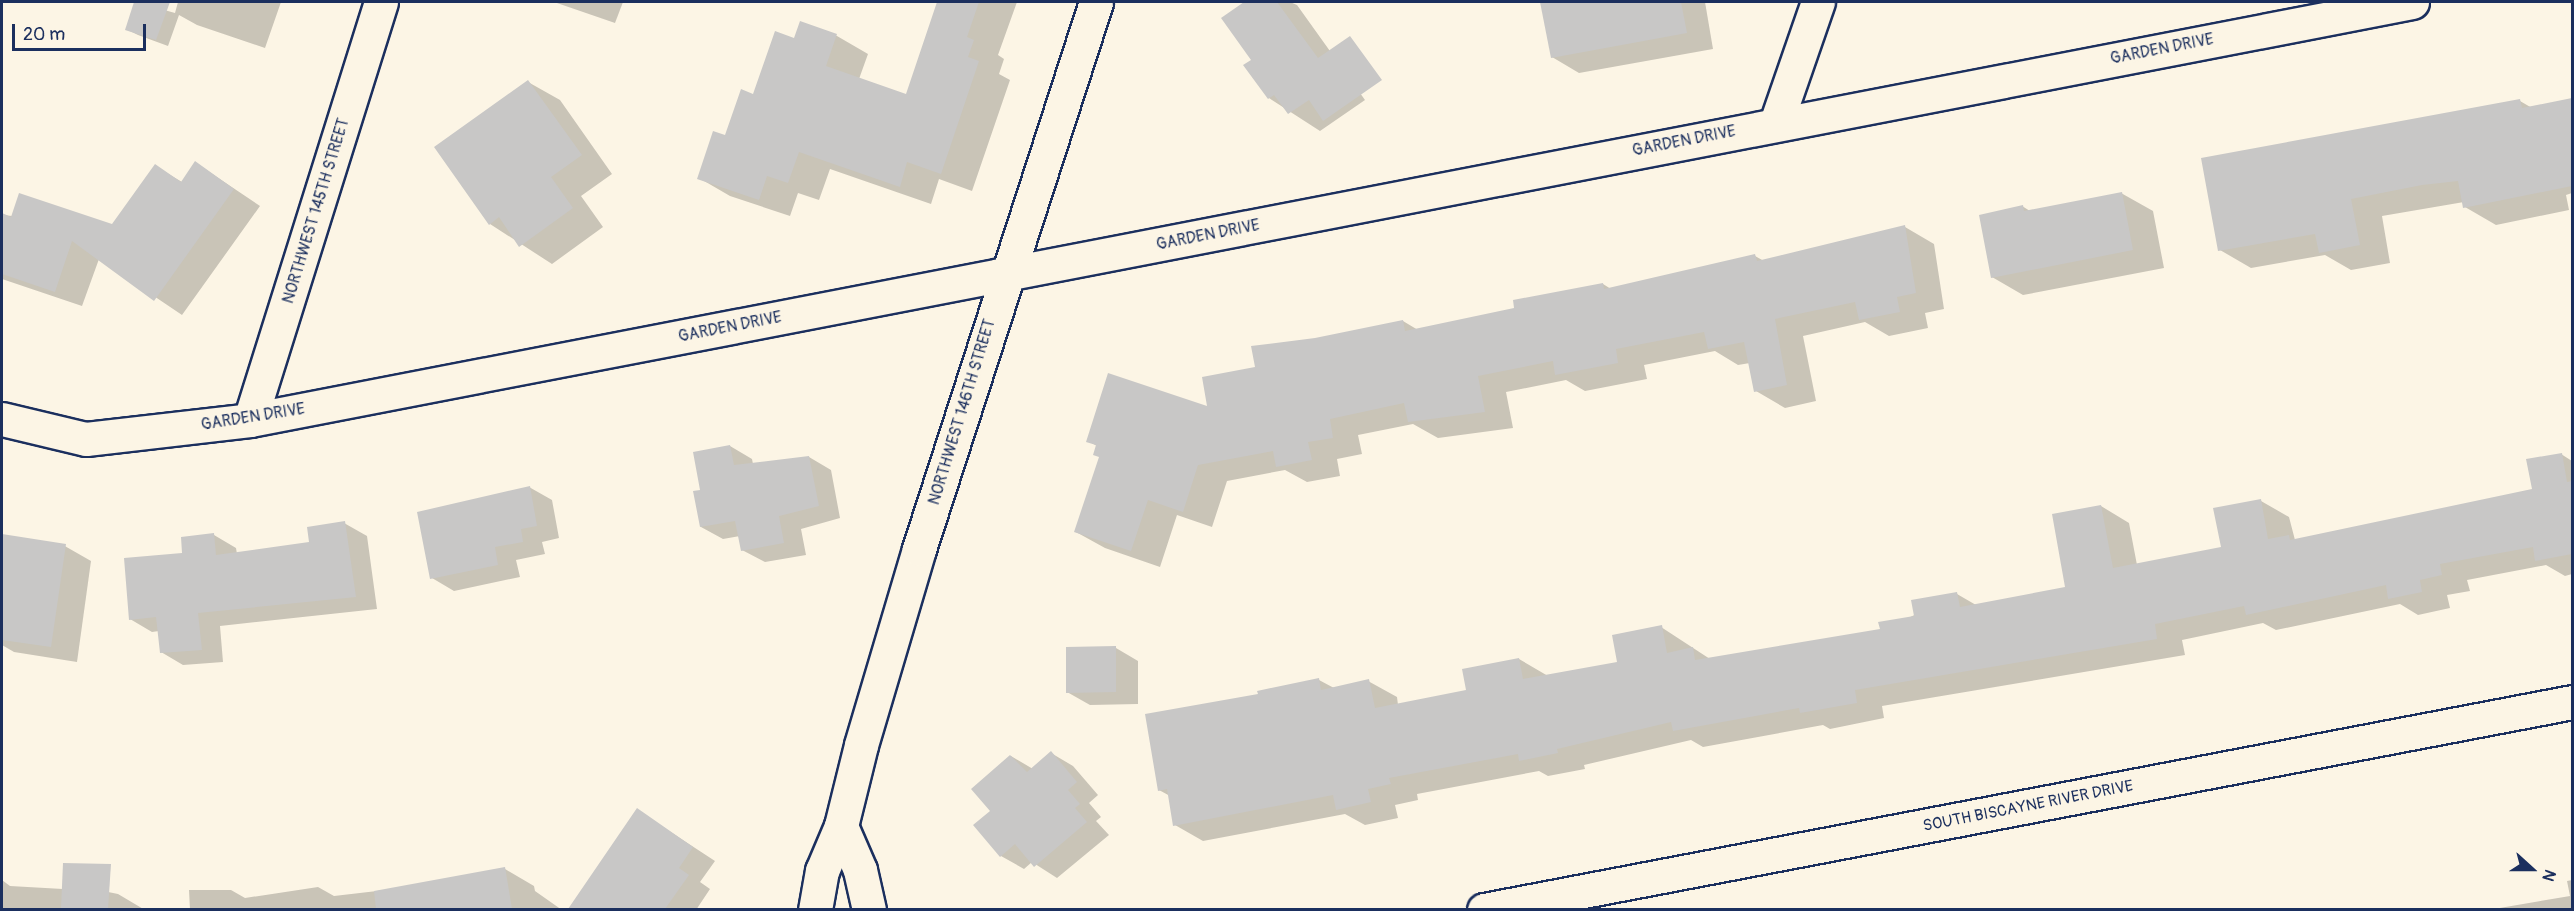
<!DOCTYPE html>
<html>
<head>
<meta charset="utf-8">
<style>
	body { margin:0 }
	#map { position:relative; width:2574px; height:911px; overflow:hidden; background:#fcf5e5; font-family:Pangolin,sans-serif }
	div>[style] { position:absolute }
	[style*='--x'] { left:calc(var(--x)*1px); top:calc(var(--y)*1px); width:calc(var(--w)*1px); rotate:calc(var(--a)*1deg) }
	.shadow>* { inset:0; background:#0003 }
	.building>* { inset:0; background:#c8c7c6 }
	.roads { filter:drop-shadow(2px 0 #1b2f5e) drop-shadow(-2px 0 #1b2f5e) drop-shadow(0 2px #1b2f5e) drop-shadow(0 -2px #1b2f5e) }
	.minor>* { height:33px; margin:-16.5px; padding:0 16.5px; transform-origin:16.5px; border-radius:16.5px; background:#fcf5e5 }
	.tertiary>* { height:33px; margin:-16.5px; padding:0 16.5px; transform-origin:16.5px; border-radius:16.5px; background:#fcf5e5 }
	span { translate:-50% -50%; white-space:nowrap; text-align:center; line-height:1.15; -webkit-text-stroke:5px #fcf5e5; paint-order:stroke }
	.street-label { font-size:16px; color:#1b2f5e }
	.frame { position:absolute; inset:0; border:3px solid #1b2f5e; pointer-events:none }
	.north { position:absolute; left:2502px; top:839px; width:60px; height:60px; -webkit-text-stroke:4px #fcf5e5; paint-order:stroke; rotate:111deg; font-size:16px; font-weight:700; line-height:24px; text-align:center; color:#1b2f5e }
	.north::after { content:''; display:block; margin:auto; width:21px; height:27px; background:#1b2f5e; clip-path:polygon(50% 0,100% 100%,50% 72%,0 100%) }
	.scale { position:absolute; left:12px; top:24px; width:134px; height:27px; box-sizing:border-box; border:3px solid #1b2f5e; border-top:0; padding-left:8px; font-size:18px; line-height:21px; white-space:nowrap; color:#1b2f5e; -webkit-text-stroke:4px #fcf5e5; paint-order:stroke }
</style>
</head>
<body>
<div id="map">
	<div class="shadow">
		<i style="clip-path:polygon(136px 2px,175px 13px,178px 2px,281px 2px,265px 48px,197px 25px,179px 15px,168px 46px,138px 35px,126px 29px)"></i>
		<i style="clip-path:polygon(554px 2px,623px 2px,615px 23px)"></i>
		<i style="clip-path:polygon(939px 2px,1017px 2px,998px 55px,1004px 59px,999px 74px,1010px 80px,972px 191px,939px 179px,931px 204px,830px 169px,819px 200px,798px 193px,790px 216px,730px 196px,699px 178px,795px 39px,801px 23px,837px 36px,868px 54px,859px 79px,907px 96px)"></i>
		<i style="clip-path:polygon(1246px 2px,1290px 2px,1297px 5px,1365px 100px,1320px 131px,1269px 98px,1253px 60px,1223px 18px)"></i>
		<i style="clip-path:polygon(1542px 2px,1705px 2px,1713px 49px,1579px 73px,1552px 57px)"></i>
		<i style="clip-path:polygon(528px 82px,560px 100px,612px 174px,581px 196px,603px 227px,552px 264px,490px 224px)"></i>
		<i style="clip-path:polygon(2572px 99px,2572px 193px,2566px 195px,2569px 210px,2496px 225px,2465px 207px,2464px 202px,2382px 216px,2390px 263px,2351px 270px,2325px 255px,2251px 268px,2220px 250px,2520px 101px,2532px 108px)"></i>
		<i style="clip-path:polygon(196px 163px,260px 206px,182px 315px,99px 259px,82px 306px,2px 279px,2px 215px,113px 226px,155px 166px,182px 182px)"></i>
		<i style="clip-path:polygon(2121px 193px,2153px 211px,2164px 268px,2023px 295px,1992px 277px,2022px 206px,2030px 211px)"></i>
		<i style="clip-path:polygon(1905px 227px,1934px 244px,1944px 309px,1925px 313px,1928px 328px,1889px 336px,1865px 322px,1803px 336px,1816px 401px,1785px 408px,1756px 391px,1750px 363px,1738px 365px,1715px 351px,1644px 365px,1647px 379px,1585px 391px,1566px 380px,1506px 392px,1513px 428px,1438px 438px,1413px 424px,1358px 435px,1362px 454px,1337px 459px,1340px 476px,1307px 482px,1285px 470px,1227px 481px,1212px 527px,1177px 515px,1160px 567px,1105px 548px,1076px 532px,1101px 457px,1097px 446px,1088px 441px,1209px 408px,1257px 369px,1315px 340px,1403px 321px,1418px 330px,1516px 309px,1603px 284px,1611px 289px,1755px 256px,1764px 261px)"></i>
		<i style="clip-path:polygon(730px 446px,752px 459px,753px 464px,809px 457px,831px 470px,840px 518px,801px 529px,806px 555px,765px 562px,742px 550px,740px 536px,723px 539px,701px 527px,702px 491px)"></i>
		<i style="clip-path:polygon(2561px 454px,2572px 461px,2572px 574px,2565px 576px,2546px 565px,2467px 580px,2470px 591px,2447px 595px,2450px 608px,2418px 615px,2400px 604px,2276px 630px,2263px 623px,2182px 640px,2185px 655px,1882px 706px,1884px 718px,1830px 729px,1823px 725px,1703px 747px,1691px 740px,1584px 765px,1585px 769px,1548px 776px,1539px 771px,1417px 794px,1418px 800px,1395px 805px,1398px 818px,1365px 825px,1345px 814px,1203px 841px,1175px 825px,1170px 796px,1159px 790px,1259px 695px,1319px 680px,1334px 688px,1368px 681px,1397px 697px,1398px 705px,1467px 691px,1519px 659px,1548px 676px,1619px 663px,1661px 627px,1710px 659px,1882px 631px,1957px 594px,1976px 605px,2066px 588px,2101px 506px,2129px 523px,2137px 565px,2223px 548px,2261px 501px,2289px 517px,2295px 540px,2534px 490px)"></i>
		<i style="clip-path:polygon(529px 487px,552px 500px,559px 538px,542px 542px,545px 554px,516px 560px,520px 577px,454px 591px,432px 578px)"></i>
		<i style="clip-path:polygon(344px 523px,367px 536px,377px 609px,220px 626px,223px 662px,183px 665px,161px 652px,159px 631px,152px 632px,130px 619px,184px 554px,214px 535px,236px 548px,237px 554px,311px 543px)"></i>
		<i style="clip-path:polygon(2px 536px,63px 545px,91px 561px,77px 662px,14px 652px,2px 645px)"></i>
		<i style="clip-path:polygon(1116px 648px,1138px 661px,1138px 704px,1090px 705px,1067px 692px)"></i>
		<i style="clip-path:polygon(1051px 753px,1073px 766px,1098px 795px,1089px 803px,1101px 817px,1096px 821px,1109px 835px,1057px 878px,1032px 862px,1024px 869px,1001px 856px,975px 825px,992px 811px,1011px 756px,1033px 769px)"></i>
		<i style="clip-path:polygon(637px 810px,715px 861px,700px 882px,710px 889px,696px 910px,586px 910px,575px 901px)"></i>
		<i style="clip-path:polygon(505px 869px,534px 886px,535px 891px,562px 910px,190px 910px,189px 890px,231px 890px,245px 898px,318px 887px,334px 896px,437px 884px)"></i>
		<i style="clip-path:polygon(2px 880px,10px 886px,63px 889px,64px 883px,118px 894px,145px 910px,2px 910px)"></i>
		<i style="clip-path:polygon(2572px 880px,2572px 910px,2488px 910px,2570px 896px,2567px 881px)"></i>
	</div>
	<div class="building">
		<i style="clip-path:polygon(134px 2px,170px 2px,156px 40px,125px 30px)"></i>
		<i style="clip-path:polygon(937px 2px,979px 2px,967px 37px,974px 40px,968px 57px,979px 61px,941px 174px,907px 162px,900px 187px,799px 152px,788px 183px,767px 176px,759px 200px,697px 179px,713px 131px,725px 135px,741px 89px,753px 94px,775px 31px,794px 38px,800px 21px,837px 34px,826px 66px,906px 94px)"></i>
		<i style="clip-path:polygon(1244px 2px,1277px 2px,1318px 58px,1350px 36px,1382px 80px,1323px 121px,1309px 100px,1288px 114px,1274px 95px,1268px 99px,1243px 65px,1251px 60px,1221px 18px)"></i>
		<i style="clip-path:polygon(1540px 2px,1681px 2px,1687px 33px,1551px 58px)"></i>
		<i style="clip-path:polygon(528px 80px,582px 155px,551px 177px,573px 208px,519px 247px,499px 217px,489px 225px,434px 147px)"></i>
		<i style="clip-path:polygon(2572px 98px,2572px 186px,2463px 208px,2458px 181px,2422px 185px,2351px 199px,2360px 245px,2319px 253px,2315px 234px,2218px 251px,2201px 158px,2520px 99px,2522px 108px)"></i>
		<i style="clip-path:polygon(195px 161px,234px 189px,154px 301px,72px 241px,55px 292px,2px 274px,2px 213px,11px 217px,19px 193px,112px 224px,155px 164px,181px 182px)"></i>
		<i style="clip-path:polygon(2122px 192px,2133px 250px,1991px 278px,1979px 215px,2023px 205px,2024px 211px)"></i>
		<i style="clip-path:polygon(1905px 225px,1916px 293px,1897px 297px,1900px 312px,1859px 320px,1855px 302px,1775px 319px,1787px 385px,1754px 392px,1744px 342px,1708px 349px,1704px 332px,1616px 349px,1618px 363px,1555px 375px,1553px 361px,1478px 376px,1485px 412px,1408px 422px,1404px 403px,1330px 419px,1333px 438px,1308px 442px,1312px 460px,1276px 467px,1273px 451px,1198px 465px,1183px 512px,1148px 500px,1131px 551px,1074px 532px,1099px 457px,1093px 455px,1096px 445px,1086px 442px,1108px 373px,1207px 406px,1202px 377px,1255px 367px,1251px 346px,1315px 338px,1403px 320px,1405px 331px,1514px 308px,1513px 300px,1603px 283px,1604px 289px,1755px 254px,1757px 261px)"></i>
		<i style="clip-path:polygon(730px 445px,734px 465px,809px 456px,819px 506px,779px 516px,784px 543px,741px 551px,735px 521px,700px 527px,693px 491px,700px 490px,693px 452px)"></i>
		<i style="clip-path:polygon(2562px 453px,2567px 482px,2572px 481px,2572px 554px,2535px 561px,2533px 547px,2440px 564px,2442px 575px,2420px 580px,2422px 592px,2388px 599px,2386px 585px,2246px 615px,2244px 606px,2155px 624px,2157px 639px,1855px 690px,1857px 703px,1800px 713px,1799px 708px,1673px 731px,1671px 722px,1557px 749px,1558px 753px,1519px 761px,1518px 754px,1389px 778px,1391px 784px,1368px 789px,1371px 802px,1336px 810px,1333px 795px,1173px 826px,1167px 789px,1158px 791px,1145px 714px,1258px 694px,1257px 691px,1319px 678px,1321px 690px,1369px 679px,1375px 708px,1466px 690px,1462px 669px,1519px 658px,1523px 679px,1617px 662px,1612px 635px,1662px 625px,1667px 653px,1693px 647px,1695px 660px,1880px 629px,1878px 622px,1914px 616px,1911px 600px,1957px 592px,1960px 607px,2065px 587px,2052px 514px,2101px 505px,2113px 568px,2221px 547px,2213px 508px,2261px 499px,2268px 539px,2289px 535px,2290px 540px,2532px 489px,2526px 459px)"></i>
		<i style="clip-path:polygon(530px 486px,537px 526px,521px 529px,523px 542px,495px 547px,498px 565px,430px 579px,417px 512px)"></i>
		<i style="clip-path:polygon(345px 521px,356px 597px,198px 613px,202px 650px,160px 653px,156px 617px,129px 620px,124px 558px,182px 553px,181px 537px,214px 533px,216px 555px,309px 542px,307px 527px)"></i>
		<i style="clip-path:polygon(2px 534px,66px 544px,51px 647px,2px 640px)"></i>
		<i style="clip-path:polygon(1116px 646px,1116px 692px,1066px 693px,1066px 647px)"></i>
		<i style="clip-path:polygon(1051px 751px,1077px 782px,1068px 790px,1080px 804px,1075px 808px,1087px 822px,1034px 867px,1015px 844px,1000px 857px,973px 825px,990px 811px,971px 789px,1010px 755px,1027px 772px)"></i>
		<i style="clip-path:polygon(637px 808px,693px 847px,679px 868px,689px 875px,665px 909px,568px 909px)"></i>
		<i style="clip-path:polygon(63px 863px,111px 864px,108px 909px,61px 909px)"></i>
		<i style="clip-path:polygon(505px 867px,512px 909px,376px 909px,374px 891px)"></i>
	</div>
	<div class="roads">
		<div class="minor">
			<i style="--x:1776;--y:123;--w:128;--a:-70.9"></i>
			<i style="--x:2;--y:419;--w:86;--a:13.4"></i>
			<i style="--x:86;--y:439;--w:165;--a:-6.6"></i>
			<i style="--x:250;--y:420;--w:2202;--a:-10.94"></i>
			<i style="--x:250;--y:420;--w:438;--a:-72.6"></i>
			<i style="--x:841;--y:826;--w:83;--a:-76.1"></i>
			<i style="--x:861;--y:745;--w:204;--a:-73.5"></i>
			<i style="--x:919;--y:549;--w:575;--a:-72.07"></i>
			<i style="--x:815;--y:910;--w:40;--a:-80"></i>
			<i style="--x:822;--y:871;--w:49;--a:-67.1"></i>
			<i style="--x:841;--y:826;--w:48;--a:66.6"></i>
			<i style="--x:860;--y:870;--w:41;--a:77.3"></i>
		</div>
		<div class="tertiary">
			<i style="--x:1484;--y:910;--w:1108;--a:-10.82"></i>
		</div>
	</div>
	<div class="street-label">
		<span style="left:2162px;top:49px;rotate:-11deg">GARDEN DRIVE</span>
		<span style="left:1684px;top:141px;rotate:-11deg">GARDEN DRIVE</span>
		<span style="left:316px;top:211px;rotate:-73deg">NORTHWEST 145TH STREET</span>
		<span style="left:1208px;top:235px;rotate:-11deg">GARDEN DRIVE</span>
		<span style="left:730px;top:327px;rotate:-11deg">GARDEN DRIVE</span>
		<span style="left:962px;top:412px;rotate:-73deg">NORTHWEST 146TH STREET</span>
		<span style="left:253px;top:417px;rotate:-9deg">GARDEN DRIVE</span>
		<span style="left:2028px;top:806px;rotate:-11deg">SOUTH BISCAYNE RIVER DRIVE</span>
	</div>
	<div class="frame"></div>
	<div class="north">N</div>
	<div class="scale">20 m</div>
</div>
</body>
</html>
